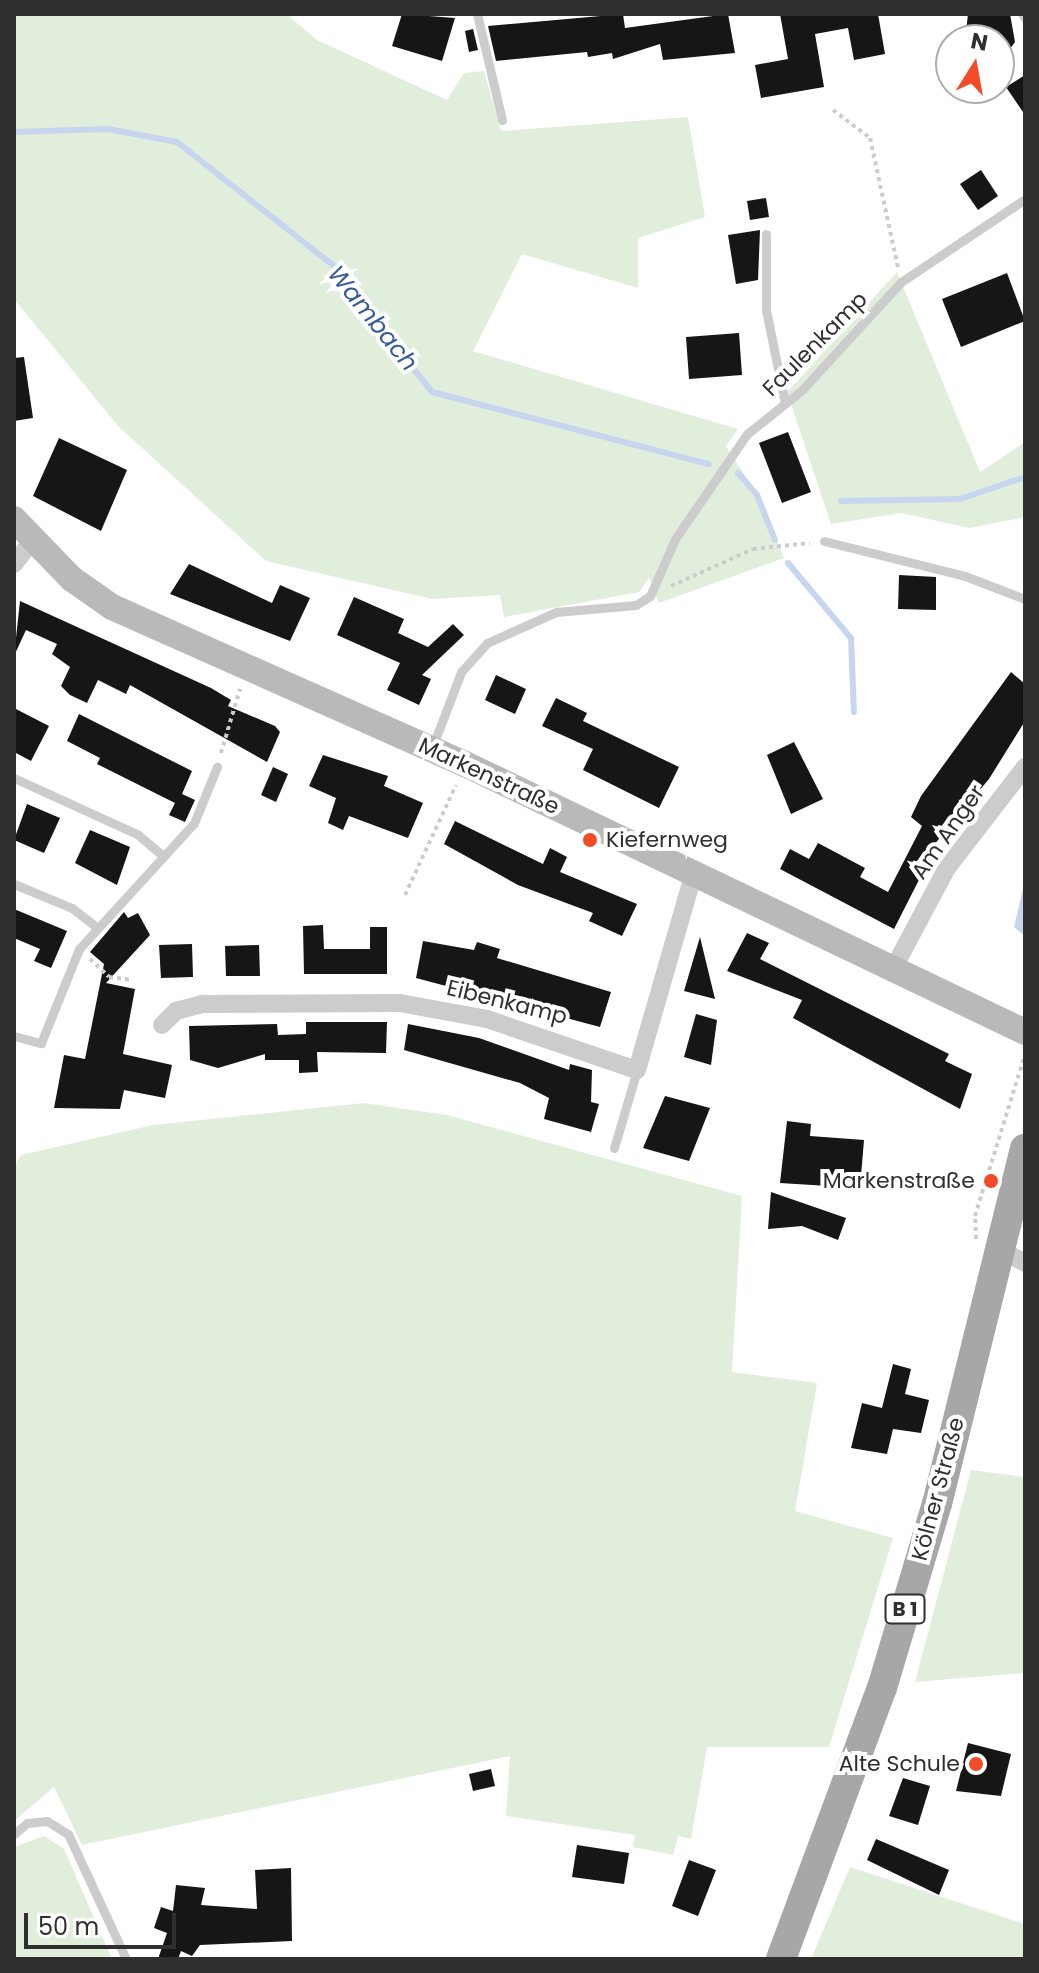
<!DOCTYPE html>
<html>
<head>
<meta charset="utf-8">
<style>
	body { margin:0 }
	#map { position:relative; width:1039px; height:1973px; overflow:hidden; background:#fff; font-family:Poppins,sans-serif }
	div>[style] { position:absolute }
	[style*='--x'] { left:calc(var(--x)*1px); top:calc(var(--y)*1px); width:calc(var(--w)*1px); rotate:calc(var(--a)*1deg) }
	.green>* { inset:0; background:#e1eedc }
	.water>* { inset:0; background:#c7d5ef }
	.stream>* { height:6px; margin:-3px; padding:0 3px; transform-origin:3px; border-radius:3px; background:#c7d5ef }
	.building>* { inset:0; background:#161616 }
	.path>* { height:4px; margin-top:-2px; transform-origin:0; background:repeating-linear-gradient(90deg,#ccc 0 4px,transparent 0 8px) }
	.lane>* { height:9px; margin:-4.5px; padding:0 4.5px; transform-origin:4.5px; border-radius:4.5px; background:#ccc }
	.street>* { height:18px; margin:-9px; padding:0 9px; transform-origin:9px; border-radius:9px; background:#ccc }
	.secondary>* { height:26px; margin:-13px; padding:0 13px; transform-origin:13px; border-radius:13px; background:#b9b9b9 }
	.primary>* { height:30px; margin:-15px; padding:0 15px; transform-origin:15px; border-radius:15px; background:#a7a7a7 }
	.dots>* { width:22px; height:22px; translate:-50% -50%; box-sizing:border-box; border:4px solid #fff; border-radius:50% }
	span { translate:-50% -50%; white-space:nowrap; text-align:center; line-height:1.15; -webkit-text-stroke:8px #fff; paint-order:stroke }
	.shield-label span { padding:2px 6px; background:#fff; border:2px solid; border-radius:6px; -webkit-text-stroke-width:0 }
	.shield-label { font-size:20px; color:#2f2f2f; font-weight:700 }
	.street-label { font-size:22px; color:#2f2f2f }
	.poi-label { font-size:22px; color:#2f2f2f }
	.left { translate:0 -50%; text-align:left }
	.right { translate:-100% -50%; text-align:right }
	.water-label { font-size:24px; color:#375a98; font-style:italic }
	.frame { position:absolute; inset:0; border:16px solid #2f2f2f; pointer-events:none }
	.north { position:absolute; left:935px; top:24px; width:80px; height:80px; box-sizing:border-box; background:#fff; border:2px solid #acacac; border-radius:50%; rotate:11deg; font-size:22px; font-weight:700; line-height:32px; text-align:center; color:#2f2f2f }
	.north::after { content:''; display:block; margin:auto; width:28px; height:36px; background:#f14b27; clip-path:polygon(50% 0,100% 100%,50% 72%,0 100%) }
	.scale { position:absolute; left:24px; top:1913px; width:152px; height:36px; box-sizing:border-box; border:4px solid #2f2f2f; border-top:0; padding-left:10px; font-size:24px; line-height:28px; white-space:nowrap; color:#2f2f2f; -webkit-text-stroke:6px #fff; paint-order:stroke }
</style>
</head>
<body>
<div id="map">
	<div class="green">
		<i style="clip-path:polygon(14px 14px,286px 14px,317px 40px,447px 100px,464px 73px,484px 71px,501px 131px,688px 117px,705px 217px,638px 238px,638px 288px,522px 254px,473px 351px,738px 429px,726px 446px,760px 499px,784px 558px,659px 603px,649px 578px,639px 592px,504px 617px,500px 595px,432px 599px,266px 561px,119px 427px,14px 299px)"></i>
		<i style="clip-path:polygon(897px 272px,980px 472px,1025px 442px,1025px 517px,970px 528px,901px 513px,831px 524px,787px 392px)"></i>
		<i style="clip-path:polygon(364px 1103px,447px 1115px,742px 1196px,732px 1372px,817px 1383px,795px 1511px,893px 1538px,829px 1747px,707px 1747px,691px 1839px,678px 1836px,673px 1855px,633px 1847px,635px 1835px,506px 1816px,510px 1756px,82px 1845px,54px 1787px,14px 1821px,14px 1168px,21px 1155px,153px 1125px)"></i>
		<i style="clip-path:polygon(971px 1470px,1025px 1477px,1025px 1673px,915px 1682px)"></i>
		<i style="clip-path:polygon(44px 1836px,64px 1849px,112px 1959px,14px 1959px,14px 1847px)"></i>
		<i style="clip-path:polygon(850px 1867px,1025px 1924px,1025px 1959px,811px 1959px)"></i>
	</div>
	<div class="water">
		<i style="clip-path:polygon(1025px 880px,1025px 936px,1014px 927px)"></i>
	</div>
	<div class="stream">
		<i style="--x:14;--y:132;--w:94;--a:-1.8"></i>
		<i style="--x:108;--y:129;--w:70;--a:10.7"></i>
		<i style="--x:177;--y:142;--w:201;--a:38.3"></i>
		<i style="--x:335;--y:267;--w:158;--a:52.2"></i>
		<i style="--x:432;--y:392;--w:286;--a:14.6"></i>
		<i style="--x:738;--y:473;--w:29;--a:49"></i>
		<i style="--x:757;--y:495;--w:48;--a:68.2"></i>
		<i style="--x:841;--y:501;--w:119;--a:-1"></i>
		<i style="--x:960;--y:499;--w:69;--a:-18.7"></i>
		<i style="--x:788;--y:563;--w:98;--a:50"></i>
		<i style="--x:851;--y:638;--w:74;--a:87.7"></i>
	</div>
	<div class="building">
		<i style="clip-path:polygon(402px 14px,455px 18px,442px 61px,392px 46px)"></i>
		<i style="clip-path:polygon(623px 14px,625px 28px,728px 14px,735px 53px,663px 60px,660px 44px,613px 59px,612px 53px,588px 57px,587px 52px,496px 61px,488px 26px)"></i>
		<i style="clip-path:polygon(780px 14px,878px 14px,885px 54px,854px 60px,848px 28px,815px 34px,824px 87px,761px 98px,755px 65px,788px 59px)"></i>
		<i style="clip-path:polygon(968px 14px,1010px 14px,1015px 42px,999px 64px,999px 40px,965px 40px)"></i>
		<i style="clip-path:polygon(473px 29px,478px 50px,469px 52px,465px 31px)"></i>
		<i style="clip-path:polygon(1025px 75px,1025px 115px,1006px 87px)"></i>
		<i style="clip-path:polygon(981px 170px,998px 196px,978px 210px,960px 184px)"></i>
		<i style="clip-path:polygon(766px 198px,769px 217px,750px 220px,747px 201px)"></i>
		<i style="clip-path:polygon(760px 230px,758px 280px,736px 284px,728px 235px)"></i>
		<i style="clip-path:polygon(1007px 273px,1025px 321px,961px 347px,942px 299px)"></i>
		<i style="clip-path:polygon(739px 333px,742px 375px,689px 379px,686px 337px)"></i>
		<i style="clip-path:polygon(24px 357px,33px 418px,14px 421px,14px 358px)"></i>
		<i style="clip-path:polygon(788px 432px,811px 492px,782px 503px,759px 443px)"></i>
		<i style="clip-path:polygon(59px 438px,127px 470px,101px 531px,33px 496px)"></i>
		<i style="clip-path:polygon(189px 564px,272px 603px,280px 585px,310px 598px,290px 641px,170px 594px)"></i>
		<i style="clip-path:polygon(899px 575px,936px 577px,936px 610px,898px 609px)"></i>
		<i style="clip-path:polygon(354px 597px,404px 619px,398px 633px,428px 647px,453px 624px,464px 635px,422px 675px,431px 679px,419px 705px,387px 690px,400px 663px,337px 635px)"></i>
		<i style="clip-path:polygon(20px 601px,211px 688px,231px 700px,228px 706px,275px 726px,280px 732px,267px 762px,130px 685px,126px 694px,98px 680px,87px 703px,70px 695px,61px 686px,70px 667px,52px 654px,57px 644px,26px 630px,14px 656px)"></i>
		<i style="clip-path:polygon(1011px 672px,1025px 684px,1025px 721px,989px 779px,913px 870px,922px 874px,894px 929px,780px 869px,790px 849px,809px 859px,818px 843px,865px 868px,860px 877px,888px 892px,922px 826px,911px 817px,921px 796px)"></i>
		<i style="clip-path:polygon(496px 675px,526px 689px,515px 714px,485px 700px)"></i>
		<i style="clip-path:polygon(556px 698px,587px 713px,583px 721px,679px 767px,659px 808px,583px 770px,593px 749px,542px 726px)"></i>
		<i style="clip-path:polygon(14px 708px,49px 726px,31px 761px,14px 752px)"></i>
		<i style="clip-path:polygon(79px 714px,192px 771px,182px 794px,195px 800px,185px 822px,169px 815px,175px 803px,97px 764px,100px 758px,67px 741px)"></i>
		<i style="clip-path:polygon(794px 742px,823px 799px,791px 814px,767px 755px)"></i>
		<i style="clip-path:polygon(323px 755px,388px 776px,384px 786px,423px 803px,408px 838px,349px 816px,343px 830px,328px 823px,336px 798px,309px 786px)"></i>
		<i style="clip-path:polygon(273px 767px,288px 774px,276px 802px,261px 795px)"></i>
		<i style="clip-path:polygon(27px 804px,60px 818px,44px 853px,14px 840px)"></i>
		<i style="clip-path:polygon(455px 821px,543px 864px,550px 848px,567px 857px,560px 872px,637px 904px,622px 936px,589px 921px,593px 913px,518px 885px,444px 844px)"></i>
		<i style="clip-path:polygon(90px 830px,130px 847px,117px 885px,75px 863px)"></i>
		<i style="clip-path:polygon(14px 909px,67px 931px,51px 968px,34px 961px,40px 949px,14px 938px)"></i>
		<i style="clip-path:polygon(124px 912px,128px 918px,138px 913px,150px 935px,106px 983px,135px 989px,123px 1054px,172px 1065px,165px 1098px,124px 1090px,120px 1109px,54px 1108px,64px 1055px,85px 1059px,104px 964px,90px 952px)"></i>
		<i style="clip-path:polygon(323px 925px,324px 949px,370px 949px,370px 927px,387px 927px,387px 974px,304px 974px,303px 926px)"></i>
		<i style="clip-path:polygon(747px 933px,769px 943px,760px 959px,949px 1054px,945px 1061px,972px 1074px,960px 1109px,793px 1018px,802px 1000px,727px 971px)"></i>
		<i style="clip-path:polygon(700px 937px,715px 999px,684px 991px)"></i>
		<i style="clip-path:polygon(423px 941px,474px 950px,477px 942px,500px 949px,497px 958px,611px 992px,600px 1027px,416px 978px)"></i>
		<i style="clip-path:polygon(192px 944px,193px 977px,161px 978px,159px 945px)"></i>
		<i style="clip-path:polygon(259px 945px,260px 976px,226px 976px,225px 946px)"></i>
		<i style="clip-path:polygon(696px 1014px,717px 1020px,711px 1065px,684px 1057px)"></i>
		<i style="clip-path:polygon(306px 1022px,387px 1022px,386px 1053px,317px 1052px,318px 1072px,299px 1073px,299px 1060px,265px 1060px,265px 1054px,218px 1068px,190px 1060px,189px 1026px,277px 1024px,278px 1035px,306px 1034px)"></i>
		<i style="clip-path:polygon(408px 1024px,479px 1038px,569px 1070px,570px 1064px,592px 1070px,591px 1102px,599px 1104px,591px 1132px,544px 1119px,549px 1098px,520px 1083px,404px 1050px)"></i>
		<i style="clip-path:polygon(665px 1096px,710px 1108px,689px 1161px,643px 1148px)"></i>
		<i style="clip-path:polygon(787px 1121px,811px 1124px,810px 1136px,864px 1140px,860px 1188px,780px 1183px)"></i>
		<i style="clip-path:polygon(771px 1192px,846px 1218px,838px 1240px,802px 1226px,768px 1229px)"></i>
		<i style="clip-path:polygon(893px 1364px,911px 1369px,905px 1394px,929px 1400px,921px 1433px,893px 1429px,887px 1454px,851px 1448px,862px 1403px,882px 1408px)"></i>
		<i style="clip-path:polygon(968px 1743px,1011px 1754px,1001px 1796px,956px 1791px)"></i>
		<i style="clip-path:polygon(491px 1769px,495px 1786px,473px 1791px,469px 1774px)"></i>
		<i style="clip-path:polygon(903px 1778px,930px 1786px,918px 1825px,889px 1816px)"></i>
		<i style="clip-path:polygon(876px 1839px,949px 1870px,939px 1895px,867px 1860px)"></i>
		<i style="clip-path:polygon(577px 1845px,629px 1853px,624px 1884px,572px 1877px)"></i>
		<i style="clip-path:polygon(689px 1860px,716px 1870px,698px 1916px,672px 1906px)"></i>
		<i style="clip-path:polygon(291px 1868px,292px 1941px,200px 1945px,192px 1956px,181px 1951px,178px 1959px,158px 1959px,167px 1933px,154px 1928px,161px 1907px,173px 1911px,176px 1885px,205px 1888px,201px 1905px,257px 1909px,255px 1870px)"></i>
	</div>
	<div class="path">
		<i style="--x:833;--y:110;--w:46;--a:37.1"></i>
		<i style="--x:870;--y:138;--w:133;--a:77.8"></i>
		<i style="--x:671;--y:586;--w:90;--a:-24.3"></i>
		<i style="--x:753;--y:549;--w:57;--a:-6"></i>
		<i style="--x:221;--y:753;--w:67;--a:-73.5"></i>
		<i style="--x:405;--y:895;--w:121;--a:-65.1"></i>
		<i style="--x:90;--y:959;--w:26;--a:43"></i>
		<i style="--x:109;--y:977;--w:24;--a:7"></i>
		<i style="--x:976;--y:1239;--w:23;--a:-92"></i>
		<i style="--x:975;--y:1216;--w:170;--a:-72.8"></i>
	</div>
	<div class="lane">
		<i style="--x:477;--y:14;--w:109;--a:76.7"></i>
		<i style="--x:1022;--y:14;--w:5;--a:53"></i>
		<i style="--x:766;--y:234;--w:76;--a:90"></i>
		<i style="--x:766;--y:310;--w:95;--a:78.5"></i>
		<i style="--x:824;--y:541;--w:145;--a:13.9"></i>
		<i style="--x:965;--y:576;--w:64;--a:21"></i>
		<i style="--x:432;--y:748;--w:81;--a:-69.1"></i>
		<i style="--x:461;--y:672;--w:39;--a:-48"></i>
		<i style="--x:487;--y:643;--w:76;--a:-24.2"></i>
		<i style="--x:556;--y:612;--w:80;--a:-5"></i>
		<i style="--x:636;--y:605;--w:17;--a:-33"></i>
		<i style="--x:650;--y:596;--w:62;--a:-66.3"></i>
		<i style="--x:675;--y:539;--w:127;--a:-55.6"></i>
		<i style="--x:747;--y:434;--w:70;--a:-38.7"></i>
		<i style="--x:802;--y:390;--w:147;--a:-47.5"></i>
		<i style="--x:901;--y:282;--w:149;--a:-33.8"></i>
		<i style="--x:14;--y:778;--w:135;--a:24.5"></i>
		<i style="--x:137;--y:834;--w:35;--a:40"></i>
		<i style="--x:14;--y:884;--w:63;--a:22.5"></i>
		<i style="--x:72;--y:908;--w:31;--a:38"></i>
		<i style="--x:14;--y:1036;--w:28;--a:15"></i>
		<i style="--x:41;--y:1043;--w:101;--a:-68"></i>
		<i style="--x:79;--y:949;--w:171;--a:-47.6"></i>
		<i style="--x:194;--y:823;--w:61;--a:-67.7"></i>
		<i style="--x:614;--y:1148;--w:81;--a:-73.6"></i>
		<i style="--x:14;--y:1834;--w:17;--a:-40"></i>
		<i style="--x:27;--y:1823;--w:20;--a:-6"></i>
		<i style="--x:47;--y:1821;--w:25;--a:32"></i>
		<i style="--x:68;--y:1834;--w:138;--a:65.1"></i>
	</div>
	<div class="street">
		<i style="--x:14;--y:564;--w:31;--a:-52"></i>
		<i style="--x:892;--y:971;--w:117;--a:-61.9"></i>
		<i style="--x:947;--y:868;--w:128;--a:-52.3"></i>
		<i style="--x:162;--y:1025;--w:20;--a:-45"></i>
		<i style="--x:176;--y:1011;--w:28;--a:-15"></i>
		<i style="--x:203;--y:1004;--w:197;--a:-0.3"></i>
		<i style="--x:400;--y:1003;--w:88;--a:10.4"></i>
		<i style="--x:487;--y:1019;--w:158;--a:18.8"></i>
		<i style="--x:637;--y:1070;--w:205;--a:-73.9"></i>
		<i style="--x:996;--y:1248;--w:33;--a:27"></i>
	</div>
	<div class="secondary">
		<i style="--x:14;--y:519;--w:83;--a:46"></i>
		<i style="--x:72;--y:579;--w:49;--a:35"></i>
		<i style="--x:112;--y:607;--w:386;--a:24"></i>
		<i style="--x:465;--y:764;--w:621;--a:25.57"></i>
	</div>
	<div class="primary">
		<i style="--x:781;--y:1959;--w:289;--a:-69.6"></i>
		<i style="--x:882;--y:1688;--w:192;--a:-73.4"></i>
		<i style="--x:937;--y:1504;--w:366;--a:-76.1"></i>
	</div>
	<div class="dots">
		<i style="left:590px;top:840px;background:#f14b27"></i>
		<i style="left:991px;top:1181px;background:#f14b27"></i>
		<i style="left:976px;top:1764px;background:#f14b27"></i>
	</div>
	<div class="shield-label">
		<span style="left:905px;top:1609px">B 1</span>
	</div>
	<div class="street-label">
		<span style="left:815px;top:344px;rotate:-45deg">Faulenkamp</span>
		<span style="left:489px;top:776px;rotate:25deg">Markenstraße</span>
		<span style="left:948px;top:832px;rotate:-55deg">Am Anger</span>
		<span style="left:507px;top:1002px;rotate:14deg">Eibenkamp</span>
		<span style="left:938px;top:1489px;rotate:-75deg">Kölner Straße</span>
	</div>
	<div class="poi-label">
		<span class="left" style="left:606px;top:840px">Kiefernweg</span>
		<span class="right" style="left:975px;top:1181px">Markenstraße</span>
		<span class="right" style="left:960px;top:1764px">Alte Schule</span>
	</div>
	<div class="water-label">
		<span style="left:373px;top:318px;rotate:51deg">Wambach</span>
	</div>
	<div class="frame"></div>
	<div class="north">N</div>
	<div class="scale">50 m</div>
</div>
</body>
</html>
